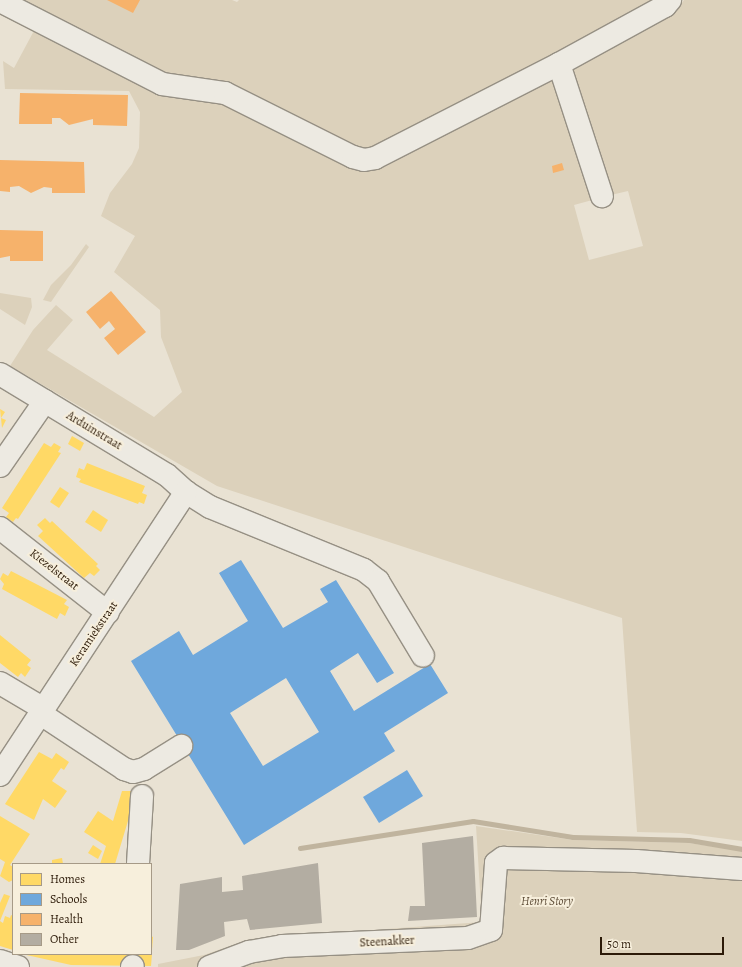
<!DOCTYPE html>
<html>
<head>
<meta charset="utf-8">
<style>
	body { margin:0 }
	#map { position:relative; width:742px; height:967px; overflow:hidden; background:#e9e2d3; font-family:Alegreya,serif }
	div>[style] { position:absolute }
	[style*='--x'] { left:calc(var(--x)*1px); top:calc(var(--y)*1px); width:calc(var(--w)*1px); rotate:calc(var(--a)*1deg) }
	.green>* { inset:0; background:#dcd1bb }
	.homes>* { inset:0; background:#ffd966 }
	.schools>* { inset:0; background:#6fa8dc }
	.health>* { inset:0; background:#f6b26b }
	.stream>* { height:5px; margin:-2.5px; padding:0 2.5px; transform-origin:2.5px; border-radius:2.5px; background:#c0b49e }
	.building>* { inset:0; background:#b3ada2 }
	.roads { filter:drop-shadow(1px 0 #969084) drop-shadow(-1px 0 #969084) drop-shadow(0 1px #969084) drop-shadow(0 -1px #969084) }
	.minor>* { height:22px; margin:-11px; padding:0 11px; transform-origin:11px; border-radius:11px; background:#edeae2 }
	span { translate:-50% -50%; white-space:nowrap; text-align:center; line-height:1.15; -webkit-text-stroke:4px #f7efdc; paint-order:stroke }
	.street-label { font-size:12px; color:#2c1a08 }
	.park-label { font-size:12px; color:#5e4d38; font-style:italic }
	.legend { position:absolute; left:12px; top:863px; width:140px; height:92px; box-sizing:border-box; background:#f7efdc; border:1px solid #a69a87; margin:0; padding:5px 7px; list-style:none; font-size:12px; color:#2c1a08 }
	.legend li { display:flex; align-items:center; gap:8px; height:20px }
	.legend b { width:20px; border:1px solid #a69a87 }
	.scale { position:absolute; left:600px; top:937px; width:124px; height:18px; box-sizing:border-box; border:2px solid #2c1a08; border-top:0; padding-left:5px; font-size:12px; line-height:14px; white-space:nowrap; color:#2c1a08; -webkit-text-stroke:3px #f7efdc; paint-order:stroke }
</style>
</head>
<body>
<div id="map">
	<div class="green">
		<i style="clip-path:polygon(13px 0,232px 0,237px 2px,239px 0,661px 0,364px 152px,163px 76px)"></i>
		<i style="clip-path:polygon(684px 0,742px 0,742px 841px,681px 833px,637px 832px,622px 618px,217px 486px,10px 366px,33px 330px,56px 305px,73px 320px,47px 350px,154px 417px,182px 392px,161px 337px,160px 310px,114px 272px,135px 236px,101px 216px,110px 193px,132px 164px,139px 148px,140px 112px,129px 91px,5px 89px,3px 61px,14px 68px,36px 27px,221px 103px,349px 168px,363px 171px,379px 168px,557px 76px,596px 199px,574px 205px,589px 260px,643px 246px,628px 191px,611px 195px,570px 68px,673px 15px)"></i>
		<i style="clip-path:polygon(86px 244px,89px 247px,51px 302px,43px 300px,51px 285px,71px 265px)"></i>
		<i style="clip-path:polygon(0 293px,31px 298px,32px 307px,25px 325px,0 309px)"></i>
		<i style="clip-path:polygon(476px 826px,573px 840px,689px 843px,742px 851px,742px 967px,158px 967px,158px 964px,204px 955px,250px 939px,482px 922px)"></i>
	</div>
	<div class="homes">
		<i style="clip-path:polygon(0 409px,5px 412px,1px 418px,6px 420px,2px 428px)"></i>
		<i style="clip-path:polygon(72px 436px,84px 443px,80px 451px,68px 444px)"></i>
		<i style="clip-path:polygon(44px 443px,51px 447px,54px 443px,61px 447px,58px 452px,61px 453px,18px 519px,16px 518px,13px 522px,6px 517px,9px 513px,2px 508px)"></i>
		<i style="clip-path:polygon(87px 463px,145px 486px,142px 493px,147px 495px,144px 504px,139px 502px,138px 504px,79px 482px,81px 479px,76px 477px,79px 468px,84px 470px)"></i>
		<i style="clip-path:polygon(60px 487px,69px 493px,59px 508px,50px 502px)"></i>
		<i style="clip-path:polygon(93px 510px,108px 520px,101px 532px,85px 522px)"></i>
		<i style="clip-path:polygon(45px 518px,50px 523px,52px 521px,98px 564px,96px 566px,100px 570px,94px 576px,90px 573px,84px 578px,38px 536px,43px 531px,37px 525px)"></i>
		<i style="clip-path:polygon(11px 571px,67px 600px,64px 604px,69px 607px,65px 616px,60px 613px,57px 619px,2px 589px,4px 584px,0 579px,3px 573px,8px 576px)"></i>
		<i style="clip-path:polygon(0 635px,31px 660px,27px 665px,31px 668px,25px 677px,21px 673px,18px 677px,0 663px)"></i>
		<i style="clip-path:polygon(39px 752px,52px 759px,56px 753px,69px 762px,64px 770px,61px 768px,52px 781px,67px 791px,55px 808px,43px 799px,34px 820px,5px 804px)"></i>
		<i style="clip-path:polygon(122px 791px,137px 791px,115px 864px,100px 864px,106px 846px,84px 832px,98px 811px,113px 821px)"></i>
		<i style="clip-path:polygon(0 816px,30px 834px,10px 865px,13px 867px,13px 880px,9px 882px,0 876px,5px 862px,0 859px)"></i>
		<i style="clip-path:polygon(93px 845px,102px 851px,98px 859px,88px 853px)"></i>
		<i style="clip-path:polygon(62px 858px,63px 864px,52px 864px,52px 860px)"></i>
		<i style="clip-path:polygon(4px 894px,10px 896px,0 921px,0 903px)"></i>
		<i style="clip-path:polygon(11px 915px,13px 916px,13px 950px,0 946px,0 921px,3px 923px,5px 916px,10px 918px)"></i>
		<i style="clip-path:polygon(151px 936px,153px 937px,152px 950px,151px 950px)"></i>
		<i style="clip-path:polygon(22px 954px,152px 954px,151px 966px,71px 965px)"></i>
	</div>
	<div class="schools">
		<i style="clip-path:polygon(evenodd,241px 560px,283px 628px,328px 602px,320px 589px,336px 580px,394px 673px,377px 683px,358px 653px,330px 671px,354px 711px,430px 664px,448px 693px,384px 733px,395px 751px,244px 845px,131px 661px,179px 631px,193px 655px,248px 621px,219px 573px,241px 560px,286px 678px,319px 732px,263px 766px,230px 713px,286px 678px)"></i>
		<i style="clip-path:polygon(407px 770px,423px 796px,379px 823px,363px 797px)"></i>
	</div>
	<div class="health">
		<i style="clip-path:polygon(107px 0,140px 0,133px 13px)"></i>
		<i style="clip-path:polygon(20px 93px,128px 95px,127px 126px,93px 125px,93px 119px,69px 125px,60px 118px,52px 118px,52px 124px,19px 124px)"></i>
		<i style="clip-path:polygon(0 160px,84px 162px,85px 193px,52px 193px,52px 188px,44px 187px,31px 193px,19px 186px,10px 187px,10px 192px,0 191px)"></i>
		<i style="clip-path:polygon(562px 163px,564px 170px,553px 173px,552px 166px)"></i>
		<i style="clip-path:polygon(0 230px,43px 231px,43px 261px,10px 261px,10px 256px,0 258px)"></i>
		<i style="clip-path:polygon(111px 291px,146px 332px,118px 355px,104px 338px,115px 329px,109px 321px,100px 329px,86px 312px)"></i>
	</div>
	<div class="stream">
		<i style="--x:300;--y:848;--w:175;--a:-8.9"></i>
		<i style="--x:473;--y:821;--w:101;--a:9.1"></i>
		<i style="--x:573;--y:837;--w:116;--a:1.5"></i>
		<i style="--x:689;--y:840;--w:54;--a:9.6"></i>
	</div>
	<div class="building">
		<i style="clip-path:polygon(473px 836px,477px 917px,408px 921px,410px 906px,425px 906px,422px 843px)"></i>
		<i style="clip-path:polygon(318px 863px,322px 923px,250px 930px,247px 919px,224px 922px,225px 936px,189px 950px,176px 950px,180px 884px,222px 877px,222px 892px,243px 890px,242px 876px)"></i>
	</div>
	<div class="roads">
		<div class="minor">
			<i style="--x:0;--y:1;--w:182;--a:27.1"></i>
			<i style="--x:162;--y:84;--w:64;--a:8.1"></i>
			<i style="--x:225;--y:93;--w:143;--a:26.6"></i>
			<i style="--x:353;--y:157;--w:11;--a:15"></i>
			<i style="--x:364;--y:160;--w:11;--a:-10"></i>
			<i style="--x:375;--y:158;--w:207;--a:-27.1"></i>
			<i style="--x:559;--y:64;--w:139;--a:72"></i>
			<i style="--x:559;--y:64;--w:121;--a:-28.7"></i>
			<i style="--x:665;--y:6;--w:8;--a:-50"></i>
			<i style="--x:0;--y:374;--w:195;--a:31.2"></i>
			<i style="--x:167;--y:475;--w:25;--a:42"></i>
			<i style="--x:186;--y:492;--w:28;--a:32"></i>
			<i style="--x:210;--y:507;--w:166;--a:22.2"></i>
			<i style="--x:364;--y:570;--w:18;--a:38"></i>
			<i style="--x:378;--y:581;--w:87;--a:59"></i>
			<i style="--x:0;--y:466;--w:79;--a:-55.3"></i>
			<i style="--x:0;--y:528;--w:137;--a:38.2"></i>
			<i style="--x:0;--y:683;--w:51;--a:30.6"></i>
			<i style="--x:41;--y:714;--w:100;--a:33.5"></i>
			<i style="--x:124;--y:769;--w:9;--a:18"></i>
			<i style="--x:133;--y:772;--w:11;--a:-15"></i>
			<i style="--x:144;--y:769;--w:44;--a:-31.9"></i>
			<i style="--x:0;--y:775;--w:339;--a:-56.7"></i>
			<i style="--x:138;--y:864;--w:68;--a:-86.6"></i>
			<i style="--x:0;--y:961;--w:19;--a:18"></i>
			<i style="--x:132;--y:967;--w:1;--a:-45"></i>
			<i style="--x:209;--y:967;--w:43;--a:-20.6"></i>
			<i style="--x:249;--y:952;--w:34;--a:-10"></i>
			<i style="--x:282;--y:946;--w:186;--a:-2.5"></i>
			<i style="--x:468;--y:938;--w:24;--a:-19"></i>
			<i style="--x:491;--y:930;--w:67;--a:-85.7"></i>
			<i style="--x:496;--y:863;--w:9;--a:-36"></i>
			<i style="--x:503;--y:858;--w:133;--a:1.3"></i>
			<i style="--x:636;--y:861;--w:106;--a:4.3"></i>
		</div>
	</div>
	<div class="street-label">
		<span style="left:94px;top:431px;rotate:31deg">Arduinstraat</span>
		<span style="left:54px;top:570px;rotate:38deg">Kiezelstraat</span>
		<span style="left:94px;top:634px;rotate:-56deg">Keramiekstraat</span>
		<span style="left:387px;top:942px;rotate:-3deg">Steenakker</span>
	</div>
	<div class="park-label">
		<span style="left:547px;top:902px">Henri Story</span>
	</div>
	<ul class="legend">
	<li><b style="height:11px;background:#ffd966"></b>Homes</li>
	<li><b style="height:11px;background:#6fa8dc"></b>Schools</li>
	<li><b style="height:11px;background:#f6b26b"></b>Health</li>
	<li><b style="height:11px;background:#b3ada2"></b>Other</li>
	</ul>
	<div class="scale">50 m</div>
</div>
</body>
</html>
